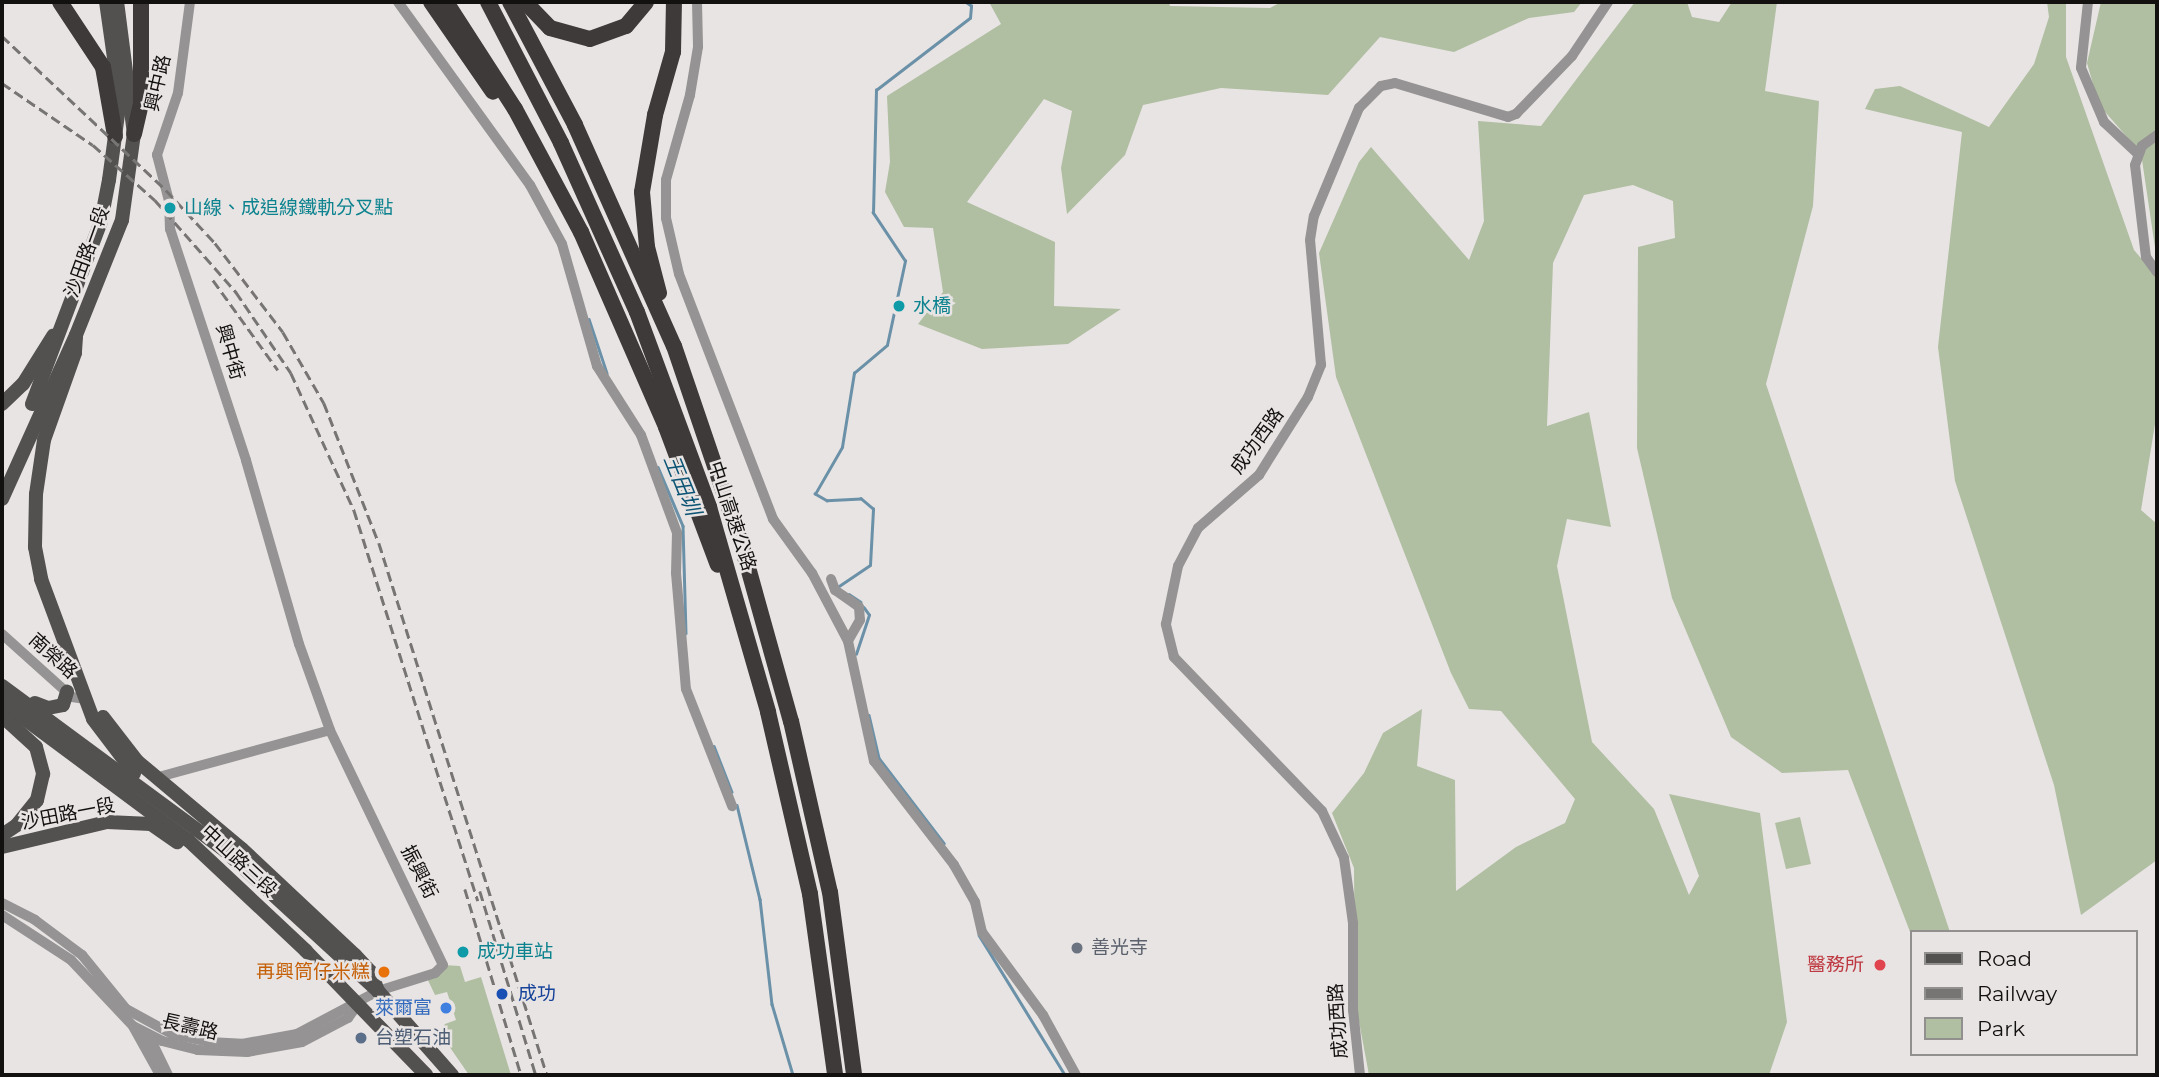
<!DOCTYPE html>
<html>
<head>
<meta charset="utf-8">
<style>
	body { margin:0 }
	#map { position:relative; width:2159px; height:1077px; overflow:hidden; background:#e8e4e3; font-family:Montserrat,"Noto Sans TC",sans-serif }
	div>[style] { position:absolute }
	[style*='--x'] { left:calc(var(--x)*1px); top:calc(var(--y)*1px); width:calc(var(--w)*1px); rotate:calc(var(--a)*1deg) }
	.green>* { inset:0; background:#b0bea2 }
	.stream>* { height:2.5px; margin:-1.25px; padding:0 1.25px; transform-origin:1.25px; border-radius:1.25px; background:#6b91a8 }
	.minor>* { height:10px; margin:-5px; padding:0 5px; transform-origin:5px; border-radius:5px; background:#959393 }
	.major>* { height:14px; margin:-7px; padding:0 7px; transform-origin:7px; border-radius:7px; background:#535150 }
	.highway>* { height:16px; margin:-8px; padding:0 8px; transform-origin:8px; border-radius:8px; background:#3d3a39 }
	.rail>* { height:2.5px; margin-top:-1.25px; transform-origin:0; background:repeating-linear-gradient(90deg,#777574 0 10px,transparent 0 15px) }
	.dots>* { width:19px; height:19px; translate:-50% -50%; box-sizing:border-box; border:4px solid #e8e4e3; border-radius:50% }
	span { translate:-50% -50%; white-space:nowrap; text-align:center; line-height:1.15; -webkit-text-stroke:5px #e8e4e3; paint-order:stroke }
	.street-label { font-size:19px; color:#121110 }
	.culture-label { font-size:19px; color:#0d838f }
	.left { translate:0 -50%; text-align:left }
	.worship-label { font-size:19px; color:#5b616d }
	.health-label { font-size:19px; color:#be3a42 }
	.right { translate:-100% -50%; text-align:right }
	.food-label { font-size:19px; color:#c56008 }
	.transit-label { font-size:19px; color:#164399 }
	.shop-label { font-size:19px; color:#366cbe }
	.service-label { font-size:19px; color:#4e5e75 }
	.water-label { font-size:21px; color:#0e5575; font-style:italic }
	.frame { position:absolute; inset:0; border:4px solid #121110; pointer-events:none }
	.legend { position:absolute; left:1910px; top:930px; width:228px; height:126px; box-sizing:border-box; background:#e8e4e3; border:2px solid #92908f; margin:0; padding:9px 12px; list-style:none; font-size:21px; color:#121110 }
	.legend li { display:flex; align-items:center; gap:14px; height:35px }
	.legend b { width:35px; border:2px solid #92908f }
</style>
</head>
<body>
<div id="map">
	<div class="green">
		<i style="clip-path:polygon(989px 2px,1169px 2px,1170px 6px,1270px 8px,1281px 2px,1582px 2px,1574px 12px,1529px 18px,1454px 52px,1380px 37px,1328px 95px,1221px 88px,1143px 105px,1125px 155px,1067px 214px,1061px 168px,1072px 111px,1044px 99px,967px 202px,1055px 242px,1054px 306px,1121px 309px,1068px 344px,982px 349px,918px 324px,943px 292px,933px 228px,904px 227px,885px 192px,890px 162px,887px 96px,1001px 24px)"></i>
		<i style="clip-path:polygon(1635px 2px,1687px 2px,1692px 17px,1719px 22px,1732px 2px,1777px 2px,1765px 91px,1819px 101px,1813px 206px,1766px 384px,1950px 932px,1912px 932px,1912px 937px,1848px 770px,1782px 773px,1731px 737px,1672px 598px,1637px 448px,1638px 247px,1675px 238px,1673px 201px,1633px 185px,1584px 195px,1553px 263px,1547px 426px,1589px 412px,1611px 527px,1567px 519px,1557px 566px,1592px 742px,1654px 809px,1689px 895px,1699px 876px,1669px 794px,1760px 813px,1787px 1022px,1769px 1075px,1369px 1075px,1355px 1000px,1354px 868px,1332px 813px,1364px 773px,1383px 733px,1422px 709px,1417px 766px,1455px 780px,1456px 891px,1516px 847px,1565px 823px,1575px 799px,1501px 711px,1469px 709px,1451px 673px,1336px 377px,1319px 253px,1359px 162px,1371px 147px,1469px 260px,1484px 221px,1478px 121px,1541px 126px)"></i>
		<i style="clip-path:polygon(2047px 2px,2066px 2px,2066px 57px,2134px 250px,2157px 277px,2157px 412px,2141px 510px,2157px 524px,2157px 860px,2081px 915px,2054px 785px,1955px 481px,1938px 347px,1962px 132px,1865px 109px,1875px 89px,1900px 86px,1989px 127px,2034px 64px,2049px 17px)"></i>
		<i style="clip-path:polygon(2101px 2px,2157px 2px,2157px 261px,2141px 153px,2099px 105px,2087px 63px)"></i>
		<i style="clip-path:polygon(1800px 817px,1811px 864px,1786px 869px,1775px 823px)"></i>
		<i style="clip-path:polygon(443px 965px,460px 966px,465px 982px,481px 977px,511px 1075px,469px 1075px,440px 1033px,445px 1024px,456px 1020px,447px 992px,435px 995px,425px 974px)"></i>
	</div>
	<div class="stream">
		<i style="--x:589;--y:319;--w:57;--a:71.6"></i>
		<i style="--x:658;--y:467;--w:64;--a:67"></i>
		<i style="--x:683;--y:526;--w:107;--a:88.4"></i>
		<i style="--x:839;--y:586;--w:37;--a:-34"></i>
		<i style="--x:870;--y:565;--w:56;--a:-86.9"></i>
		<i style="--x:873;--y:509;--w:16;--a:-140"></i>
		<i style="--x:861;--y:499;--w:34;--a:177"></i>
		<i style="--x:827;--y:501;--w:14;--a:-150"></i>
		<i style="--x:815;--y:494;--w:54;--a:-60.1"></i>
		<i style="--x:842;--y:447;--w:75;--a:-80.8"></i>
		<i style="--x:854;--y:373;--w:43;--a:-40.3"></i>
		<i style="--x:887;--y:345;--w:86;--a:-77.9"></i>
		<i style="--x:905;--y:261;--w:58;--a:-123.7"></i>
		<i style="--x:873;--y:213;--w:123;--a:-88.6"></i>
		<i style="--x:876;--y:90;--w:118;--a:-37.5"></i>
		<i style="--x:970;--y:18;--w:12;--a:-85"></i>
		<i style="--x:971;--y:6;--w:7;--a:-146"></i>
		<i style="--x:849;--y:594;--w:14;--a:34"></i>
		<i style="--x:856;--y:654;--w:41;--a:-71.6"></i>
		<i style="--x:869;--y:615;--w:9;--a:-126"></i>
		<i style="--x:869;--y:715;--w:44;--a:76.9"></i>
		<i style="--x:879;--y:758;--w:107;--a:52.6"></i>
		<i style="--x:714;--y:746;--w:49;--a:68.6"></i>
		<i style="--x:737;--y:805;--w:97;--a:76.3"></i>
		<i style="--x:760;--y:899;--w:106;--a:83.5"></i>
		<i style="--x:772;--y:1004;--w:74;--a:73.5"></i>
		<i style="--x:979;--y:935;--w:164;--a:58.4"></i>
	</div>
	<div class="minor">
		<i style="--x:398;--y:2;--w:226;--a:54.2"></i>
		<i style="--x:530;--y:185;--w:67;--a:61.5"></i>
		<i style="--x:562;--y:244;--w:127;--a:74"></i>
		<i style="--x:597;--y:366;--w:82;--a:57.5"></i>
		<i style="--x:641;--y:435;--w:104;--a:69.8"></i>
		<i style="--x:677;--y:533;--w:40;--a:91.4"></i>
		<i style="--x:676;--y:573;--w:116;--a:85.1"></i>
		<i style="--x:686;--y:689;--w:126;--a:68.5"></i>
		<i style="--x:697;--y:2;--w:45;--a:88.7"></i>
		<i style="--x:698;--y:47;--w:49;--a:99.5"></i>
		<i style="--x:690;--y:95;--w:88;--a:105.8"></i>
		<i style="--x:666;--y:180;--w:38;--a:90"></i>
		<i style="--x:666;--y:218;--w:57;--a:76.9"></i>
		<i style="--x:679;--y:274;--w:262;--a:69"></i>
		<i style="--x:773;--y:519;--w:67;--a:54.2"></i>
		<i style="--x:812;--y:573;--w:77;--a:62.1"></i>
		<i style="--x:848;--y:641;--w:123;--a:77.8"></i>
		<i style="--x:874;--y:761;--w:131;--a:52.4"></i>
		<i style="--x:954;--y:865;--w:43;--a:60.4"></i>
		<i style="--x:975;--y:902;--w:31;--a:77"></i>
		<i style="--x:982;--y:932;--w:103;--a:53.7"></i>
		<i style="--x:1043;--y:1015;--w:68;--a:61.2"></i>
		<i style="--x:2088;--y:2;--w:66;--a:96.1"></i>
		<i style="--x:2081;--y:68;--w:59;--a:66.9"></i>
		<i style="--x:2104;--y:122;--w:45;--a:43.2"></i>
		<i style="--x:2157;--y:135;--w:19;--a:144"></i>
		<i style="--x:2142;--y:146;--w:20;--a:110"></i>
		<i style="--x:2135;--y:165;--w:93;--a:83.2"></i>
		<i style="--x:2146;--y:257;--w:19;--a:54"></i>
		<i style="--x:831;--y:579;--w:12;--a:70"></i>
		<i style="--x:835;--y:590;--w:29;--a:35"></i>
		<i style="--x:859;--y:607;--w:13;--a:86"></i>
		<i style="--x:860;--y:620;--w:24;--a:120"></i>
		<i style="--x:2;--y:634;--w:94;--a:42"></i>
		<i style="--x:72;--y:697;--w:12;--a:9"></i>
		<i style="--x:155;--y:778;--w:181;--a:-15.3"></i>
		<i style="--x:2;--y:903;--w:37;--a:27"></i>
		<i style="--x:35;--y:920;--w:59;--a:36.7"></i>
		<i style="--x:82;--y:955;--w:70;--a:50.8"></i>
		<i style="--x:126;--y:1009;--w:52;--a:28.5"></i>
		<i style="--x:172;--y:1034;--w:38;--a:12"></i>
		<i style="--x:209;--y:1042;--w:33;--a:3"></i>
		<i style="--x:242;--y:1044;--w:56;--a:-10.3"></i>
		<i style="--x:297;--y:1034;--w:92;--a:-28"></i>
		<i style="--x:378;--y:991;--w:60;--a:-17.5"></i>
		<i style="--x:435;--y:973;--w:11;--a:-45"></i>
		<i style="--x:443;--y:965;--w:261;--a:-115.7"></i>
		<i style="--x:330;--y:730;--w:91;--a:-109.8"></i>
		<i style="--x:299;--y:644;--w:191;--a:-106.1"></i>
		<i style="--x:246;--y:460;--w:243;--a:-108.2"></i>
		<i style="--x:170;--y:229;--w:28;--a:-92"></i>
		<i style="--x:169;--y:201;--w:48;--a:-104.6"></i>
		<i style="--x:157;--y:155;--w:65;--a:-71.3"></i>
		<i style="--x:178;--y:93;--w:92;--a:-82.5"></i>
		<i style="--x:2;--y:915;--w:82;--a:33.1"></i>
		<i style="--x:71;--y:960;--w:91;--a:46.8"></i>
		<i style="--x:133;--y:1026;--w:33;--a:27"></i>
		<i style="--x:162;--y:1041;--w:37;--a:14"></i>
		<i style="--x:198;--y:1050;--w:49;--a:2.3"></i>
		<i style="--x:247;--y:1052;--w:56;--a:-10.3"></i>
		<i style="--x:302;--y:1042;--w:52;--a:-27.6"></i>
		<i style="--x:348;--y:1018;--w:19;--a:-54"></i>
		<i style="--x:134;--y:1028;--w:54;--a:61"></i>
		<i style="--x:148;--y:1034;--w:46;--a:64"></i>
		<i style="--x:1360;--y:1075;--w:65;--a:-96.1"></i>
		<i style="--x:1353;--y:1010;--w:87;--a:-90"></i>
		<i style="--x:1353;--y:923;--w:66;--a:-97.9"></i>
		<i style="--x:1344;--y:858;--w:52;--a:-115.1"></i>
		<i style="--x:1322;--y:811;--w:214;--a:-133.9"></i>
		<i style="--x:1174;--y:657;--w:34;--a:-104"></i>
		<i style="--x:1166;--y:624;--w:59;--a:-78.3"></i>
		<i style="--x:1178;--y:566;--w:43;--a:-62.2"></i>
		<i style="--x:1198;--y:528;--w:81;--a:-41"></i>
		<i style="--x:1259;--y:475;--w:92;--a:-57.9"></i>
		<i style="--x:1308;--y:397;--w:35;--a:-68"></i>
		<i style="--x:1321;--y:365;--w:125;--a:-95"></i>
		<i style="--x:1310;--y:240;--w:24;--a:-81"></i>
		<i style="--x:1314;--y:216;--w:117;--a:-67.4"></i>
		<i style="--x:1359;--y:108;--w:31;--a:-45"></i>
		<i style="--x:1381;--y:86;--w:14;--a:-12"></i>
		<i style="--x:1395;--y:83;--w:118;--a:16.7"></i>
		<i style="--x:1508;--y:117;--w:9;--a:-21"></i>
		<i style="--x:1516;--y:114;--w:81;--a:-46"></i>
		<i style="--x:1572;--y:56;--w:65;--a:-56.3"></i>
	</div>
	<div class="major">
		<i style="--x:76;--y:337;--w:16;--a:94"></i>
		<i style="--x:75;--y:353;--w:92;--a:109.6"></i>
		<i style="--x:44;--y:440;--w:55;--a:98.4"></i>
		<i style="--x:36;--y:494;--w:53;--a:91.1"></i>
		<i style="--x:35;--y:547;--w:33;--a:79"></i>
		<i style="--x:41;--y:579;--w:149;--a:69.6"></i>
		<i style="--x:93;--y:719;--w:68;--a:52.8"></i>
		<i style="--x:2;--y:404;--w:29;--a:-44"></i>
		<i style="--x:23;--y:384;--w:57;--a:-58"></i>
		<i style="--x:32;--y:404;--w:196;--a:-69.3"></i>
		<i style="--x:101;--y:221;--w:42;--a:-79"></i>
		<i style="--x:109;--y:180;--w:81;--a:-82.2"></i>
		<i style="--x:120;--y:100;--w:99;--a:-98.1"></i>
		<i style="--x:2;--y:499;--w:180;--a:-65.7"></i>
		<i style="--x:76;--y:335;--w:124;--a:-68.2"></i>
		<i style="--x:122;--y:220;--w:87;--a:-82.1"></i>
		<i style="--x:134;--y:134;--w:133;--a:-97.3"></i>
		<i style="--x:2;--y:686;--w:273;--a:36.4"></i>
		<i style="--x:222;--y:848;--w:212;--a:42.5"></i>
		<i style="--x:378;--y:991;--w:112;--a:48.6"></i>
		<i style="--x:2;--y:702;--w:232;--a:36.6"></i>
		<i style="--x:188;--y:840;--w:162;--a:43.2"></i>
		<i style="--x:306;--y:951;--w:173;--a:45.9"></i>
		<i style="--x:35;--y:703;--w:14;--a:21"></i>
		<i style="--x:48;--y:708;--w:15;--a:-11"></i>
		<i style="--x:63;--y:705;--w:14;--a:-73"></i>
		<i style="--x:2;--y:716;--w:46;--a:42.4"></i>
		<i style="--x:36;--y:747;--w:28;--a:75"></i>
		<i style="--x:43;--y:774;--w:27;--a:103"></i>
		<i style="--x:37;--y:800;--w:32;--a:129"></i>
		<i style="--x:17;--y:825;--w:18;--a:146"></i>
		<i style="--x:103;--y:717;--w:56;--a:52.3"></i>
		<i style="--x:137;--y:761;--w:137;--a:40"></i>
		<i style="--x:242;--y:849;--w:155;--a:43.2"></i>
		<i style="--x:355;--y:955;--w:23;--a:47"></i>
		<i style="--x:371;--y:972;--w:20;--a:70"></i>
		<i style="--x:2;--y:847;--w:108;--a:-13.4"></i>
		<i style="--x:107;--y:822;--w:44;--a:2.6"></i>
		<i style="--x:151;--y:824;--w:32;--a:35"></i>
	</div>
	<div class="highway">
		<i style="--x:60;--y:2;--w:78;--a:56.5"></i>
		<i style="--x:103;--y:67;--w:70;--a:80.1"></i>
		<i style="--x:431;--y:2;--w:109;--a:55.4"></i>
		<i style="--x:446;--y:2;--w:127;--a:57.2"></i>
		<i style="--x:515;--y:109;--w:140;--a:61.8"></i>
		<i style="--x:581;--y:232;--w:213;--a:66.4"></i>
		<i style="--x:666;--y:427;--w:147;--a:69.4"></i>
		<i style="--x:488;--y:2;--w:159;--a:62.6"></i>
		<i style="--x:561;--y:143;--w:185;--a:65.8"></i>
		<i style="--x:637;--y:312;--w:208;--a:69.7"></i>
		<i style="--x:709;--y:507;--w:213;--a:73.9"></i>
		<i style="--x:768;--y:712;--w:187;--a:77"></i>
		<i style="--x:810;--y:894;--w:183;--a:82.1"></i>
		<i style="--x:510;--y:2;--w:139;--a:62.1"></i>
		<i style="--x:575;--y:125;--w:242;--a:65.9"></i>
		<i style="--x:674;--y:346;--w:211;--a:71.2"></i>
		<i style="--x:742;--y:546;--w:182;--a:74.4"></i>
		<i style="--x:791;--y:721;--w:175;--a:77.2"></i>
		<i style="--x:830;--y:892;--w:185;--a:82.5"></i>
		<i style="--x:525;--y:2;--w:36;--a:46"></i>
		<i style="--x:550;--y:28;--w:41;--a:15.4"></i>
		<i style="--x:590;--y:39;--w:38;--a:-20"></i>
		<i style="--x:626;--y:26;--w:31;--a:-50"></i>
		<i style="--x:134;--y:134;--w:31;--a:-77"></i>
		<i style="--x:141;--y:104;--w:102;--a:-90"></i>
		<i style="--x:659;--y:293;--w:48;--a:-104.6"></i>
		<i style="--x:647;--y:247;--w:55;--a:-95.2"></i>
		<i style="--x:642;--y:192;--w:78;--a:-80.4"></i>
		<i style="--x:655;--y:115;--w:66;--a:-74.1"></i>
		<i style="--x:673;--y:52;--w:50;--a:-88.9"></i>
	</div>
	<div class="rail">
		<i style="--x:2;--y:36;--w:225;--a:43.2"></i>
		<i style="--x:166;--y:190;--w:72;--a:47.2"></i>
		<i style="--x:215;--y:243;--w:112;--a:52.6"></i>
		<i style="--x:283;--y:332;--w:82;--a:60"></i>
		<i style="--x:324;--y:403;--w:150;--a:68.6"></i>
		<i style="--x:379;--y:543;--w:558;--a:72.47"></i>
		<i style="--x:2;--y:83;--w:110;--a:34.3"></i>
		<i style="--x:93;--y:145;--w:83;--a:41.6"></i>
		<i style="--x:155;--y:200;--w:123;--a:48.6"></i>
		<i style="--x:236;--y:292;--w:98;--a:55.8"></i>
		<i style="--x:291;--y:373;--w:151;--a:65.3"></i>
		<i style="--x:354;--y:510;--w:410;--a:72.4"></i>
		<i style="--x:213;--y:280;--w:111;--a:54.2"></i>
		<i style="--x:465;--y:889;--w:194;--a:73.2"></i>
		<i style="--x:480;--y:891;--w:192;--a:73.1"></i>
	</div>
	<div class="dots">
		<i style="left:170px;top:208px;background:#0f9aa8"></i>
		<i style="left:899px;top:306px;background:#0f9aa8"></i>
		<i style="left:1077px;top:948px;background:#6b7280"></i>
		<i style="left:463px;top:952px;background:#0f9aa8"></i>
		<i style="left:1880px;top:965px;background:#e0444e"></i>
		<i style="left:384px;top:972px;background:#e8710a"></i>
		<i style="left:502px;top:994px;background:#1a4fb4"></i>
		<i style="left:446px;top:1008px;background:#3f7fe0"></i>
		<i style="left:361px;top:1038px;background:#5c6f8a"></i>
	</div>
	<div class="street-label">
		<span style="left:158px;top:83px;rotate:-77deg">興中路</span>
		<span style="left:87px;top:252px;rotate:-70deg">沙田路一段</span>
		<span style="left:230px;top:352px;rotate:74deg">興中街</span>
		<span style="left:1257px;top:441px;rotate:-54deg">成功西路</span>
		<span style="left:732px;top:516px;rotate:72deg">中山高速公路</span>
		<span style="left:53px;top:656px;rotate:42deg">南榮路</span>
		<span style="left:68px;top:814px;rotate:-11deg">沙田路一段</span>
		<span style="left:239px;top:861px;rotate:43deg">中山路三段</span>
		<span style="left:419px;top:872px;rotate:63deg">振興街</span>
		<span style="left:1338px;top:1021px;rotate:-94deg">成功西路</span>
		<span style="left:190px;top:1027px;rotate:13deg">長壽路</span>
	</div>
	<div class="culture-label">
		<span class="left" style="left:184px;top:208px">山線、成追線鐵軌分叉點</span>
		<span class="left" style="left:913px;top:306px">水橋</span>
		<span class="left" style="left:477px;top:952px">成功車站</span>
	</div>
	<div class="worship-label">
		<span class="left" style="left:1091px;top:948px">善光寺</span>
	</div>
	<div class="health-label">
		<span class="right" style="left:1864px;top:965px">醫務所</span>
	</div>
	<div class="food-label">
		<span class="right" style="left:370px;top:972px">再興筒仔米糕</span>
	</div>
	<div class="transit-label">
		<span class="left" style="left:518px;top:994px">成功</span>
	</div>
	<div class="shop-label">
		<span class="right" style="left:432px;top:1008px">萊爾富</span>
	</div>
	<div class="service-label">
		<span class="left" style="left:375px;top:1038px">台塑石油</span>
	</div>
	<div class="water-label">
		<span style="left:682px;top:485px;rotate:68deg">王田圳</span>
	</div>
	<div class="frame"></div>
	<ul class="legend">
	<li><b style="height:9px;background:#535150"></b>Road</li>
	<li><b style="height:9px;background:#777574"></b>Railway</li>
	<li><b style="height:19px;background:#b0bea2"></b>Park</li>
	</ul>
</div>
</body>
</html>
